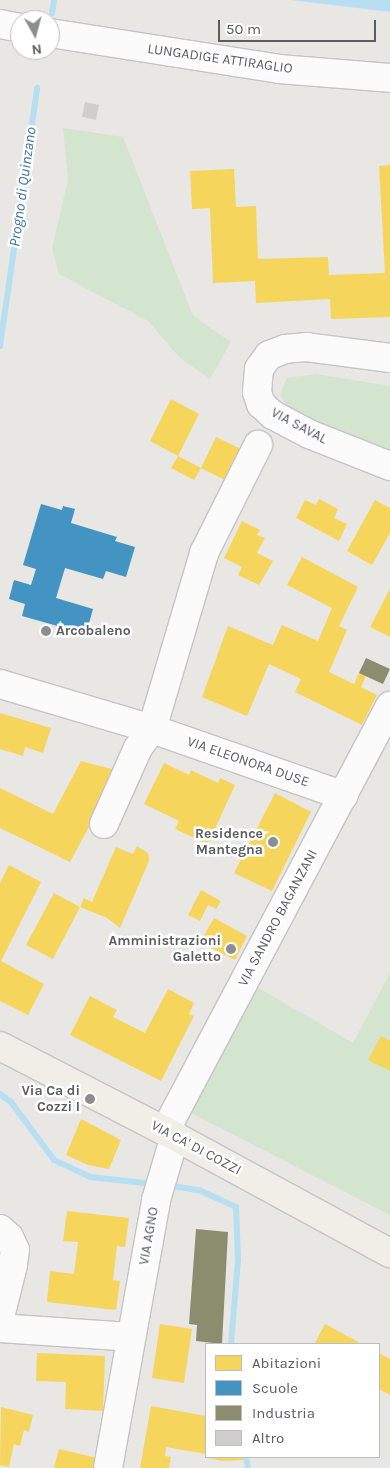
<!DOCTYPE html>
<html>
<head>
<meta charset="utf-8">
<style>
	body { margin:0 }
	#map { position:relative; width:390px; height:1468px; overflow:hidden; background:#e8e7e3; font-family:Karla,sans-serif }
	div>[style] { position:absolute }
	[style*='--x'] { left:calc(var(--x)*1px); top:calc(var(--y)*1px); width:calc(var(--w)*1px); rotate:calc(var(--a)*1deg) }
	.green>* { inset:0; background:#d3e4cf }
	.water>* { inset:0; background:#b8def2 }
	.homes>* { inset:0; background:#f6d55c }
	.schools>* { inset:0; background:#4393c3 }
	.industry>* { inset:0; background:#8c8c6e }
	.stream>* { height:6px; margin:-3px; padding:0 3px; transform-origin:3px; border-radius:3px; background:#b8def2 }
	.building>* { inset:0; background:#d0cfcc }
	.roads { filter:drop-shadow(1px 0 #c4c4c4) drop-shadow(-1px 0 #c4c4c4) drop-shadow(0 1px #c4c4c4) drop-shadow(0 -1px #c4c4c4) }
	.minor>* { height:28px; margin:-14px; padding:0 14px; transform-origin:14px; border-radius:14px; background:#fcfbfb }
	.major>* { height:28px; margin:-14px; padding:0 14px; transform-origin:14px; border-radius:14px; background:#f0eee6 }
	.dots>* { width:14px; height:14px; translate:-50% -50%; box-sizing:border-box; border:2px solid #fff; border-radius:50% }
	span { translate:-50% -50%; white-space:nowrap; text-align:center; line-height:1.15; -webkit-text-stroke:5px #fff; paint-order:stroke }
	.street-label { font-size:14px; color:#595d60 }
	.poi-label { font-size:14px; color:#595d60; font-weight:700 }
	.left { translate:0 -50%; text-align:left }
	.right { translate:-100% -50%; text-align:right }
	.water-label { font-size:15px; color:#4077a0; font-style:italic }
	.legend { position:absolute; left:205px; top:1343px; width:175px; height:115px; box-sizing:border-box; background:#fff; border:1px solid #bdbebf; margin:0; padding:6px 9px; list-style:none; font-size:15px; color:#595d60 }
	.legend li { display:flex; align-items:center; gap:10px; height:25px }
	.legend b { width:25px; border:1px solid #bdbebf }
	.north { position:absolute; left:10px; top:10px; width:50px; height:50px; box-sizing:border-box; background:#fff; border:1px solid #bdbebf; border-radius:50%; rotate:173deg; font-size:14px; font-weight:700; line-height:20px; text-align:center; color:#595d60 }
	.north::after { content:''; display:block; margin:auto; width:18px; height:22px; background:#8b8d8e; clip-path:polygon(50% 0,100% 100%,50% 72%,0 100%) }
	.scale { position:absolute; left:218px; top:20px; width:158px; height:22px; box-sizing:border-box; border:2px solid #595d60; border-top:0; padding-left:6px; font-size:15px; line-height:18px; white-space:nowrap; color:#595d60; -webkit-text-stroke:4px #fff; paint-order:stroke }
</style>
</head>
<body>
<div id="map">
	<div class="green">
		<i style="clip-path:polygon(63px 128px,123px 137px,193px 316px,231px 342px,210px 379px,180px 358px,148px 321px,59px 274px,52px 248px,68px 180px)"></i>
		<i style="clip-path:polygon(316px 374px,390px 386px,390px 456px,290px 413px,280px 394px,287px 378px)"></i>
		<i style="clip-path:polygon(390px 973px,390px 1215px,187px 1111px,257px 987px,353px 1043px)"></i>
	</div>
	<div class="water">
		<i style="clip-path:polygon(291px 0,390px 0,390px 12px)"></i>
	</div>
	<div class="homes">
		<i style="clip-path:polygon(390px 165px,390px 317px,331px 319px,330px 299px,256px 303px,255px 281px,213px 283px,210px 208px,192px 209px,190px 171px,234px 169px,236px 207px,256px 206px,258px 259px,328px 257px,329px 275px,385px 273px,379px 166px)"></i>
		<i style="clip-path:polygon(171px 399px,199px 414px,178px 456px,201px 468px,194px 480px,171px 468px,178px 456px,150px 441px)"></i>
		<i style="clip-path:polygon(216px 437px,245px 451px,229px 482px,201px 468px)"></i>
		<i style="clip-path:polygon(319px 499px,338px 509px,334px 518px,347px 524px,339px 541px,296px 518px,305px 500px,316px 505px)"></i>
		<i style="clip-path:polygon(375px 500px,390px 508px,390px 533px,372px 565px,347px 551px)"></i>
		<i style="clip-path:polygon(242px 521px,260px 530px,257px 535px,265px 538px,257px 553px,273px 561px,259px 585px,238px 575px,242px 567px,224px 558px)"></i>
		<i style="clip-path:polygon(302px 557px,358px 587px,339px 626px,347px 630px,329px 672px,354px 684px,359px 673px,366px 676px,361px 687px,377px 695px,362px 725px,295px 692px,301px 679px,269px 664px,247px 716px,202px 697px,228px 626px,273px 645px,282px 625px,318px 641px,332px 608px,287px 585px)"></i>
		<i style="clip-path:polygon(390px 589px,390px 637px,370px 627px)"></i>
		<i style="clip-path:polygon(0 713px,51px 728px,43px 753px,25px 747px,23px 756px,0 749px)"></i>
		<i style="clip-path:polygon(81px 761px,119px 771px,70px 862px,0 828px,0 788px,53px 814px)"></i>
		<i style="clip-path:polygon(164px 763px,189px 775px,191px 770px,218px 783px,220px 778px,235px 785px,208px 844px,175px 829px,179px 821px,144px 804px)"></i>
		<i style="clip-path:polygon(275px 793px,311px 812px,272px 891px,234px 873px)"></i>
		<i style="clip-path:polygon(137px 846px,148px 853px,149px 861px,120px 928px,107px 918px,80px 907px,84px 898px,92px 902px,116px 847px,133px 854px)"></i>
		<i style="clip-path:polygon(9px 865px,41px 882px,1px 961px,44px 984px,28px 1015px,0 1001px,0 883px)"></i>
		<i style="clip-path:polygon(201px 890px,221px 901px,216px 909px,208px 905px,200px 921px,188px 915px)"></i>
		<i style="clip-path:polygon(54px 893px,80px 907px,53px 959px,26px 945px)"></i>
		<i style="clip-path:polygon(214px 918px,247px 936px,235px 960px,200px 942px)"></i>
		<i style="clip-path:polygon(168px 989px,194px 1003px,189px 1014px,194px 1016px,161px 1081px,70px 1035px,90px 996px,117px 1010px,113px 1017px,145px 1033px)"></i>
		<i style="clip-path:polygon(381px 1036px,390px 1041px,390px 1071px,368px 1060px)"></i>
		<i style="clip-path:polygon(81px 1119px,121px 1140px,109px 1169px,88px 1165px,66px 1155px)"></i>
		<i style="clip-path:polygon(67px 1211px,129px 1218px,125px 1247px,117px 1246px,113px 1280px,120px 1281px,116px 1310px,47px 1302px,50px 1271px,74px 1274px,78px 1242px,63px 1241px)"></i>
		<i style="clip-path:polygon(160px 1324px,192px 1329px,184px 1383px,152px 1378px)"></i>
		<i style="clip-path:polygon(325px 1324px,362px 1344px,315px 1343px)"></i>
		<i style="clip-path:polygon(37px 1353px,105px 1356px,103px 1411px,65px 1409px,66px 1382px,36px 1381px)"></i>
		<i style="clip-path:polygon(379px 1353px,390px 1359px,390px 1395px,379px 1389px)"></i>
		<i style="clip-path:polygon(151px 1406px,206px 1416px,206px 1454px,166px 1447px,165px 1456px,171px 1457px,169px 1468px,140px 1468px)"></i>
		<i style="clip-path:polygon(1px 1407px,33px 1415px,29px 1432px,24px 1430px,20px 1446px,14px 1444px,9px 1467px,0 1465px)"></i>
		<i style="clip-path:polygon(59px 1449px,97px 1458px,94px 1468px,54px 1468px)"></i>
		<i style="clip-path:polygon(203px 1457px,245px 1457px,245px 1460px,222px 1461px)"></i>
	</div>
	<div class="schools">
		<i style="clip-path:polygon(41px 504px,62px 510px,63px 506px,75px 509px,71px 523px,117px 537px,115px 541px,135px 547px,126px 577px,106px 571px,103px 579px,65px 568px,56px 598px,93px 609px,86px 634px,22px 616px,25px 604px,9px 599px,14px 580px,31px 585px,36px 569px,23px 565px)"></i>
	</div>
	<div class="industry">
		<i style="clip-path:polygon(366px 658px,390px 669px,383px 684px,359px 673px)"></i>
		<i style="clip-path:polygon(196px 1229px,228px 1232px,222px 1344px,196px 1341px,197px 1325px,189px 1324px)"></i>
	</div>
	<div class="stream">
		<i style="--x:52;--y:13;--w:13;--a:-81"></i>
		<i style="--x:0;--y:346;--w:261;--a:-81.8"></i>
		<i style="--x:0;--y:1094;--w:14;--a:36"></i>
		<i style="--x:11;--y:1102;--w:72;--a:53.4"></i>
		<i style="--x:54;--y:1160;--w:40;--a:25"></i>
		<i style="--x:90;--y:1177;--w:64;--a:6.2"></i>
		<i style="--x:166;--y:1185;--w:33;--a:9"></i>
		<i style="--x:199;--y:1190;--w:41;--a:24.7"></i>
		<i style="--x:236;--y:1207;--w:53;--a:87.8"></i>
		<i style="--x:238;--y:1260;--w:84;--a:94.8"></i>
		<i style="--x:246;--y:1457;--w:11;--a:80"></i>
	</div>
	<div class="building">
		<i style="clip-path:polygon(85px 102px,99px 105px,96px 120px,82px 117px)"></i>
	</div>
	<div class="roads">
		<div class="minor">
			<i style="--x:0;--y:24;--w:20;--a:11"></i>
			<i style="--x:50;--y:33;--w:232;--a:8.9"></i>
			<i style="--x:279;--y:69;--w:111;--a:4.6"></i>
			<i style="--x:390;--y:358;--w:84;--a:-172.5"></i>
			<i style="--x:307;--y:347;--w:22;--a:175"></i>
			<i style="--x:285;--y:349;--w:17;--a:159"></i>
			<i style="--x:269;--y:355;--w:17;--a:126"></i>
			<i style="--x:259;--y:369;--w:23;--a:95"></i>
			<i style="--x:257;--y:392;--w:13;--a:72"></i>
			<i style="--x:261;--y:404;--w:16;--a:43"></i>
			<i style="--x:273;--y:415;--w:41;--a:27.8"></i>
			<i style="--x:309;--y:434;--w:87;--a:21.6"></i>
			<i style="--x:0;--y:684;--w:159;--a:16.5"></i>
			<i style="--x:152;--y:729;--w:203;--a:19.2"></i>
			<i style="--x:104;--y:824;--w:83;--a:-65.9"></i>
			<i style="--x:138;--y:748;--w:24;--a:-54"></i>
			<i style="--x:152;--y:729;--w:184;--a:-73.5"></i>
			<i style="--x:204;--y:553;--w:121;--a:-63.4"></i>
			<i style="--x:165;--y:1131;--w:481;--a:-62.1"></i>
			<i style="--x:0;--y:1229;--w:12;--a:42"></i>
			<i style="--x:9;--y:1237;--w:14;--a:65"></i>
			<i style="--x:15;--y:1250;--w:15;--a:98"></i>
			<i style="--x:13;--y:1265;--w:54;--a:104"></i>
			<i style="--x:0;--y:1328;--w:131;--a:3.9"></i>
			<i style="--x:108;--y:1468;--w:272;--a:-79.8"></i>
			<i style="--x:156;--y:1200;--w:67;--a:-73.5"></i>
		</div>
		<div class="major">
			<i style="--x:0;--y:1046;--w:186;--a:27.3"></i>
			<i style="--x:165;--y:1131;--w:256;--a:28.5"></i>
		</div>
	</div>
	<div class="dots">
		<i style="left:46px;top:631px;background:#8b8d8e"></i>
		<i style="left:273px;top:842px;background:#8b8d8e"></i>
		<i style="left:231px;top:949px;background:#8b8d8e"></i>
		<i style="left:90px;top:1099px;background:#8b8d8e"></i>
	</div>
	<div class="street-label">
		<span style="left:220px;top:59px;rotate:8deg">LUNGADIGE ATTIRAGLIO</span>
		<span style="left:299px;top:426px;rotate:28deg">VIA SAVAL</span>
		<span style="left:248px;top:762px;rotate:19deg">VIA ELEONORA DUSE</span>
		<span style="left:278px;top:918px;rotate:-62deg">VIA SANDRO BAGANZANI</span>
		<span style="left:196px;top:1148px;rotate:28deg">VIA CA' DI COZZI</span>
		<span style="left:149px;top:1236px;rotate:-80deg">VIA AGNO</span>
	</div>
	<div class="poi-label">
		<span class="left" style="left:56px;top:631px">Arcobaleno</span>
		<span class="right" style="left:263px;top:842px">Residence<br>Mantegna</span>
		<span class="right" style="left:221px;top:949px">Amministrazioni<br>Galetto</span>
		<span class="right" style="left:80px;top:1099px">Via Ca di<br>Cozzi I</span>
	</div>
	<div class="water-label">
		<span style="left:23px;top:187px;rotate:-82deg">Progno di Quinzano</span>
	</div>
	<ul class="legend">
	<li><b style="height:14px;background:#f6d55c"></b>Abitazioni</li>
	<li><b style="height:14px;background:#4393c3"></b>Scuole</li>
	<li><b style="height:14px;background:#8c8c6e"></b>Industria</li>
	<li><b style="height:14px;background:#d0cfcc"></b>Altro</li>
	</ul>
	<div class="north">N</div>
	<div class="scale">50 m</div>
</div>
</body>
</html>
